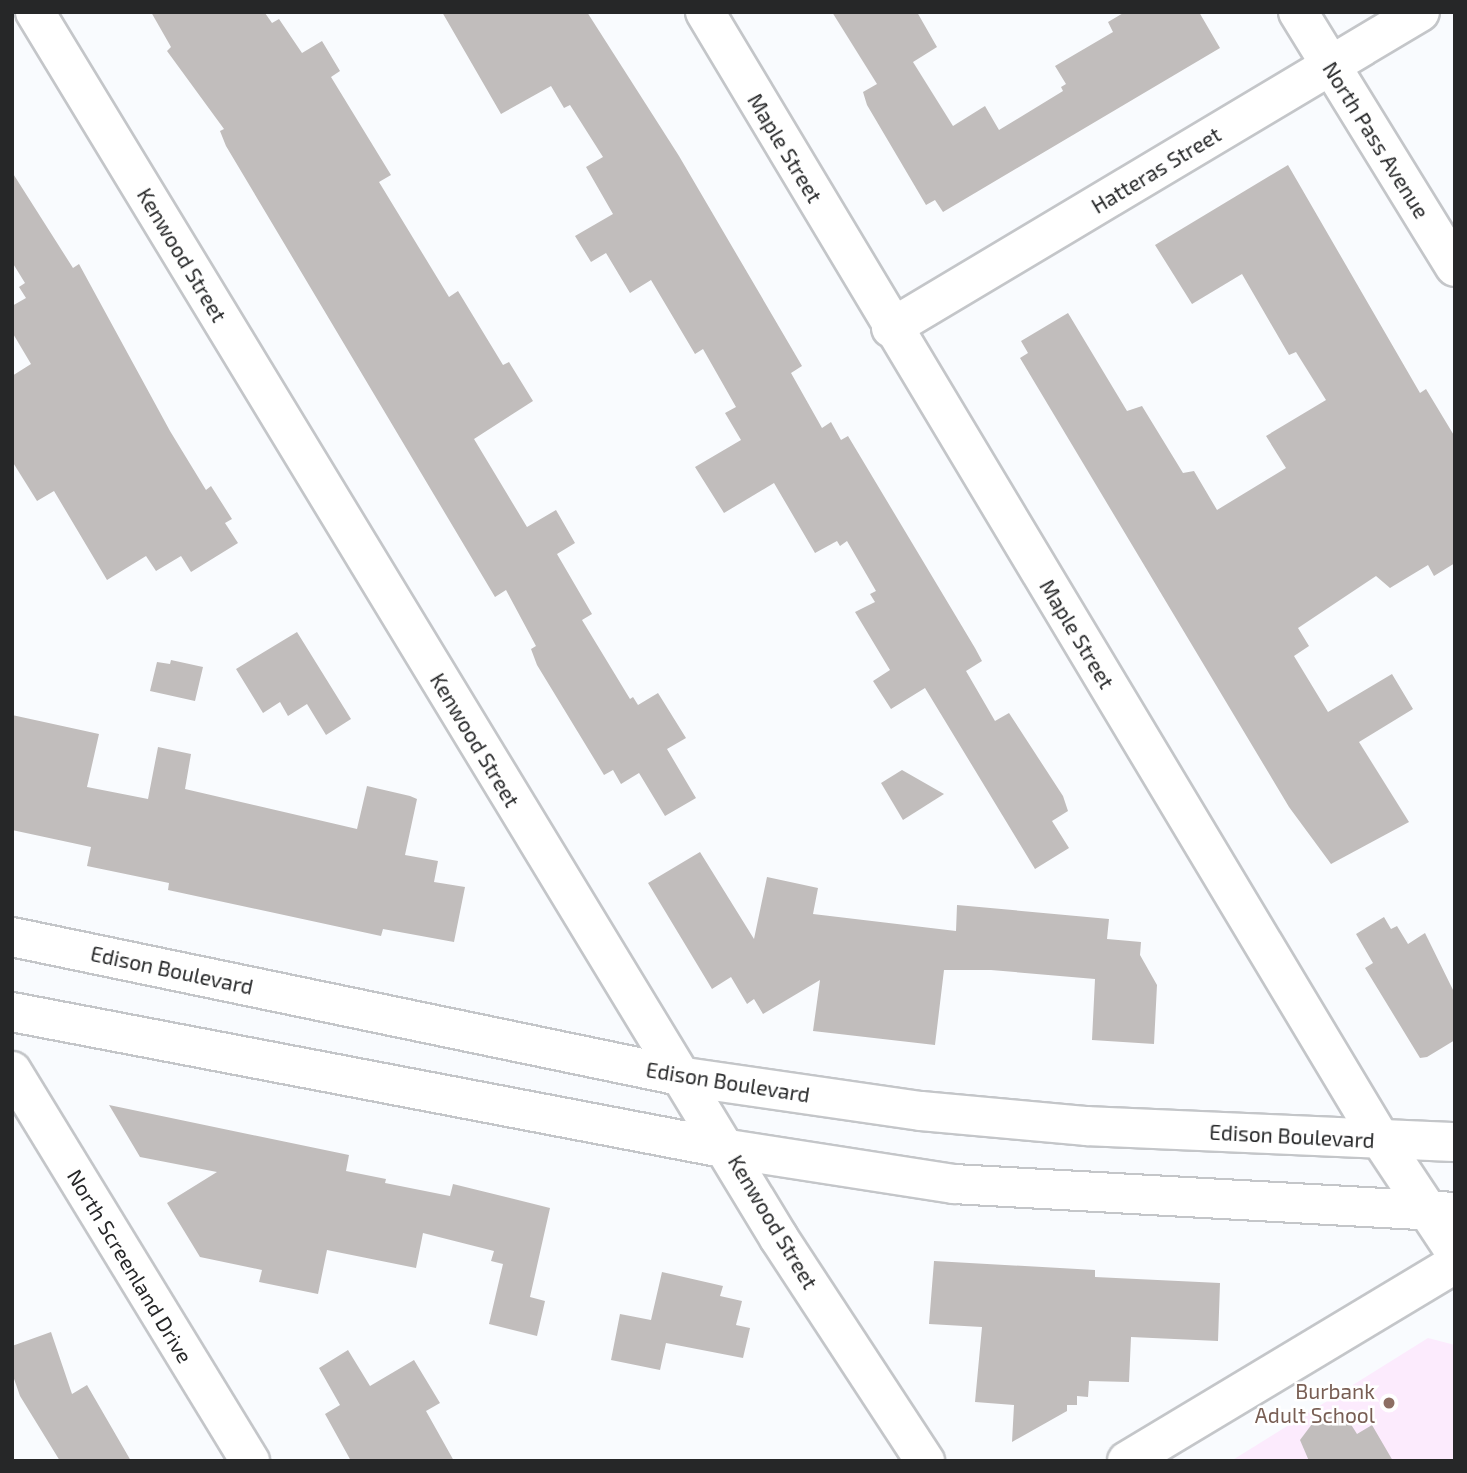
<!DOCTYPE html>
<html>
<head>
<meta charset="utf-8">
<style>
	body { margin:0 }
	#map { position:relative; width:1467px; height:1473px; overflow:hidden; background:#f9fbfe; font-family:"Exo 2",sans-serif }
	div>[style] { position:absolute }
	[style*='--x'] { left:calc(var(--x)*1px); top:calc(var(--y)*1px); width:calc(var(--w)*1px); rotate:calc(var(--a)*1deg) }
	.education>* { inset:0; background:#fcebfd }
	.building>* { inset:0; background:#c1bdbc }
	.roads { filter:drop-shadow(2px 0 #c4c6c9) drop-shadow(-2px 0 #c4c6c9) drop-shadow(0 2px #c4c6c9) drop-shadow(0 -2px #c4c6c9) }
	.street>* { height:38px; margin:-19px; padding:0 19px; transform-origin:19px; border-radius:19px; background:#fff }
	.secondary>* { height:38px; margin:-19px; padding:0 19px; transform-origin:19px; border-radius:19px; background:#fff }
	.dots>* { width:19px; height:19px; translate:-50% -50%; box-sizing:border-box; border:4px solid #fff; border-radius:50% }
	span { translate:-50% -50%; white-space:nowrap; text-align:center; line-height:1.15; -webkit-text-stroke:5px #fff; paint-order:stroke }
	.street-label { font-size:21px; color:#262728 }
	.education-label { font-size:21px; color:#785e54 }
	.right { translate:-100% -50%; text-align:right }
	.frame { position:absolute; inset:0; border:14px solid #262728; pointer-events:none }
</style>
</head>
<body>
<div id="map">
	<div class="education">
		<i style="clip-path:polygon(1428px 1338px,1455px 1345px,1455px 1461px,1231px 1461px)"></i>
	</div>
	<div class="building">
		<i style="clip-path:polygon(151px 12px,265px 13px,272px 23px,279px 19px,302px 53px,322px 41px,340px 71px,331px 77px,391px 175px,379px 182px,449px 297px,458px 291px,503px 365px,509px 362px,533px 401px,474px 439px,527px 527px,556px 510px,575px 543px,557px 554px,592px 614px,582px 620px,630px 699px,633px 697px,638px 705px,658px 693px,686px 738px,667px 749px,696px 798px,665px 816px,639px 773px,621px 784px,613px 770px,604px 775px,537px 665px,531px 649px,536px 646px,506px 590px,495px 597px,226px 146px,220px 131px,224px 129px,167px 51px,171px 47px)"></i>
		<i style="clip-path:polygon(442px 12px,587px 12px,679px 156px,802px 366px,791px 373px,822px 428px,831px 422px,841px 440px,848px 436px,975px 648px,982px 661px,966px 671px,995px 721px,1009px 713px,1063px 796px,1068px 811px,1052px 821px,1069px 848px,1035px 869px,925px 688px,891px 709px,873px 681px,890px 670px,855px 612px,875px 602px,870px 594px,876px 591px,847px 541px,840px 546px,837px 541px,815px 553px,774px 483px,724px 513px,695px 467px,741px 440px,725px 413px,736px 407px,703px 349px,695px 354px,651px 280px,630px 293px,606px 253px,591px 262px,575px 236px,613px 214px,586px 167px,603px 157px,570px 105px,564px 108px,551px 86px,501px 114px)"></i>
		<i style="clip-path:polygon(832px 12px,917px 12px,937px 47px,913px 62px,953px 126px,985px 106px,999px 130px,1063px 91px,1061px 87px,1066px 84px,1055px 66px,1113px 32px,1108px 22px,1125px 12px,1199px 12px,1220px 48px,943px 212px,935px 200px,926px 205px,867px 105px,863px 92px,877px 84px)"></i>
		<i style="clip-path:polygon(1288px 165px,1420px 393px,1426px 389px,1455px 437px,1455px 563px,1434px 576px,1428px 565px,1390px 588px,1376px 576px,1298px 628px,1309px 646px,1294px 656px,1328px 712px,1392px 674px,1413px 709px,1359px 742px,1409px 822px,1331px 864px,1289px 807px,1020px 358px,1028px 353px,1021px 341px,1068px 313px,1127px 411px,1142px 406px,1183px 473px,1194px 471px,1217px 510px,1286px 468px,1266px 436px,1326px 400px,1296px 352px,1289px 355px,1242px 274px,1192px 304px,1155px 245px)"></i>
		<i style="clip-path:polygon(12px 172px,73px 268px,79px 264px,170px 431px,206px 490px,211px 486px,232px 519px,225px 523px,238px 543px,191px 572px,181px 556px,156px 571px,146px 556px,107px 580px,54px 491px,37px 501px,12px 461px,12px 376px,31px 364px,12px 332px,12px 306px,26px 298px,19px 287px,25px 283px,12px 262px)"></i>
		<i style="clip-path:polygon(297px 632px,351px 719px,326px 735px,307px 704px,288px 716px,280px 702px,263px 713px,236px 669px)"></i>
		<i style="clip-path:polygon(171px 660px,203px 667px,195px 701px,150px 691px,157px 662px,170px 664px)"></i>
		<i style="clip-path:polygon(12px 715px,99px 734px,87px 787px,148px 799px,158px 747px,191px 754px,185px 789px,357px 829px,367px 786px,410px 796px,417px 799px,405px 855px,438px 861px,434px 882px,465px 887px,454px 942px,383px 929px,381px 936px,168px 890px,169px 883px,87px 866px,91px 847px,12px 830px)"></i>
		<i style="clip-path:polygon(902px 770px,944px 794px,903px 820px,881px 783px)"></i>
		<i style="clip-path:polygon(700px 852px,754px 939px,767px 877px,818px 888px,813px 914px,956px 931px,957px 905px,1109px 919px,1107px 939px,1141px 942px,1140px 955px,1157px 985px,1154px 1044px,1092px 1040px,1095px 979px,991px 970px,944px 970px,935px 1045px,813px 1031px,820px 980px,763px 1014px,754px 999px,747px 1004px,731px 977px,712px 989px,648px 883px)"></i>
		<i style="clip-path:polygon(1384px 917px,1391px 929px,1397px 926px,1408px 944px,1425px 933px,1455px 994px,1455px 1040px,1427px 1057px,1420px 1058px,1365px 968px,1373px 963px,1356px 934px)"></i>
		<i style="clip-path:polygon(109px 1105px,349px 1155px,346px 1171px,386px 1179px,385px 1183px,450px 1196px,453px 1184px,550px 1208px,530px 1297px,545px 1301px,537px 1336px,489px 1324px,503px 1264px,491px 1261px,494px 1251px,423px 1233px,416px 1268px,327px 1250px,318px 1294px,259px 1282px,262px 1270px,200px 1257px,167px 1203px,217px 1172px,140px 1157px)"></i>
		<i style="clip-path:polygon(934px 1261px,1095px 1270px,1095px 1277px,1220px 1283px,1218px 1341px,1131px 1337px,1129px 1382px,1089px 1381px,1088px 1397px,1077px 1396px,1077px 1405px,1067px 1405px,1067px 1411px,1012px 1442px,1014px 1405px,975px 1402px,982px 1327px,929px 1324px)"></i>
		<i style="clip-path:polygon(662px 1272px,723px 1286px,720px 1296px,742px 1301px,736px 1325px,750px 1328px,743px 1358px,666px 1343px,660px 1370px,611px 1360px,620px 1314px,651px 1320px)"></i>
		<i style="clip-path:polygon(51px 1332px,72px 1394px,87px 1385px,131px 1461px,60px 1461px,20px 1396px,12px 1373px,12px 1346px)"></i>
		<i style="clip-path:polygon(348px 1350px,370px 1386px,414px 1360px,440px 1403px,426px 1411px,454px 1461px,351px 1461px,325px 1414px,340px 1405px,319px 1368px)"></i>
		<i style="clip-path:polygon(1334px 1415px,1345px 1415px,1357px 1434px,1372px 1425px,1393px 1461px,1309px 1461px,1300px 1440px,1312px 1424px)"></i>
	</div>
	<div class="roads">
		<div class="street">
			<i style="--x:35;--y:12;--w:1434;--a:58.75"></i>
			<i style="--x:779;--y:1238;--w:267;--a:56.8"></i>
			<i style="--x:705;--y:12;--w:1315;--a:59.07"></i>
			<i style="--x:1381;--y:1140;--w:134;--a:56.5"></i>
			<i style="--x:1298;--y:12;--w:299;--a:58.4"></i>
			<i style="--x:891;--y:328;--w:616;--a:-30.85"></i>
			<i style="--x:12;--y:1071;--w:457;--a:58.6"></i>
			<i style="--x:1127;--y:1461;--w:383;--a:-31"></i>
		</div>
		<div class="secondary">
			<i style="--x:12;--y:937;--w:687;--a:11.75"></i>
			<i style="--x:685;--y:1077;--w:238;--a:8.2"></i>
			<i style="--x:921;--y:1111;--w:167;--a:5.2"></i>
			<i style="--x:1087;--y:1126;--w:368;--a:2.5"></i>
			<i style="--x:12;--y:1012;--w:729;--a:10.83"></i>
			<i style="--x:728;--y:1149;--w:229;--a:8.8"></i>
			<i style="--x:954;--y:1184;--w:502;--a:3.2"></i>
		</div>
	</div>
	<div class="dots">
		<i style="left:1389px;top:1403px;background:#8d6e63"></i>
	</div>
	<div class="street-label">
		<span style="left:1376px;top:140px;rotate:58deg">North Pass Avenue</span>
		<span style="left:785px;top:148px;rotate:59deg">Maple Street</span>
		<span style="left:1156px;top:170px;rotate:-31deg">Hatteras Street</span>
		<span style="left:182px;top:255px;rotate:59deg">Kenwood Street</span>
		<span style="left:1077px;top:634px;rotate:59deg">Maple Street</span>
		<span style="left:475px;top:740px;rotate:59deg">Kenwood Street</span>
		<span style="left:172px;top:970px;rotate:12deg">Edison Boulevard</span>
		<span style="left:728px;top:1082px;rotate:9deg">Edison Boulevard</span>
		<span style="left:1292px;top:1136px;rotate:3deg">Edison Boulevard</span>
		<span style="left:773px;top:1222px;rotate:59deg">Kenwood Street</span>
		<span style="left:130px;top:1266px;rotate:59deg">North Screenland Drive</span>
	</div>
	<div class="education-label">
		<span class="right" style="left:1375px;top:1403px">Burbank<br>Adult School</span>
	</div>
	<div class="frame"></div>
</div>
</body>
</html>
